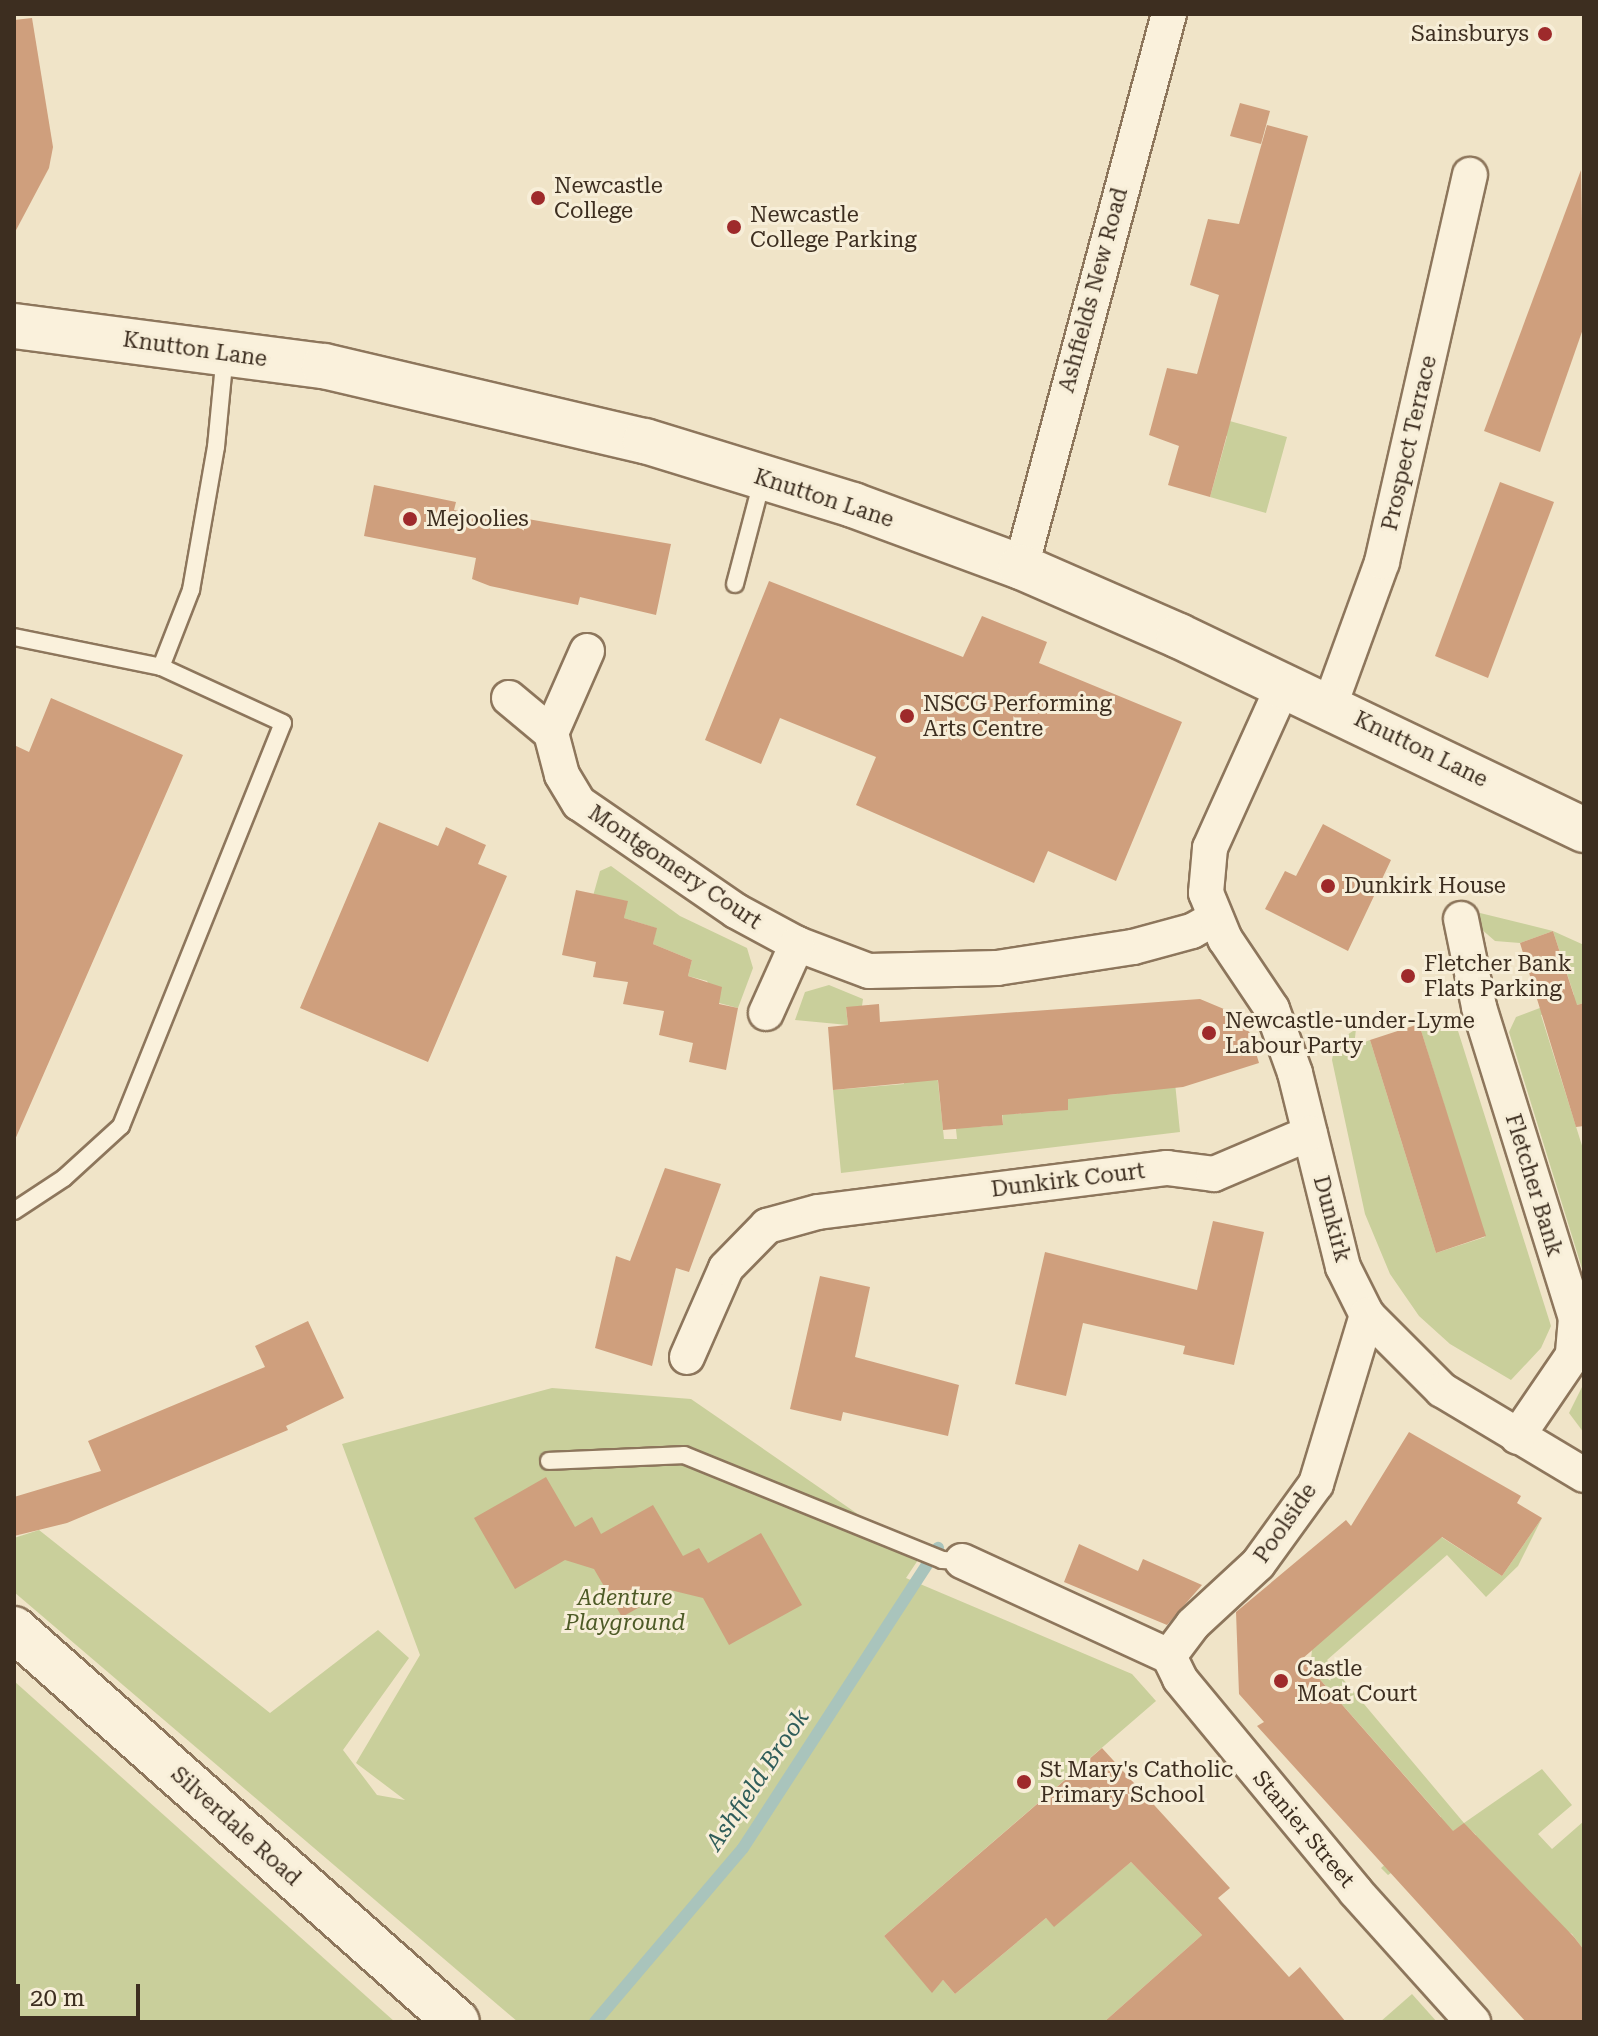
<!DOCTYPE html>
<html>
<head>
<meta charset="utf-8">
<style>
	body { margin:0 }
	#map { position:relative; width:1598px; height:2036px; overflow:hidden; background:#f0e4c8; font-family:"Roboto Serif",serif }
	div>[style] { position:absolute }
	[style*='--x'] { left:calc(var(--x)*1px); top:calc(var(--y)*1px); width:calc(var(--w)*1px); rotate:calc(var(--a)*1deg) }
	.green>* { inset:0; background:#c9cf9b }
	.stream>* { height:12px; margin:-6px; padding:0 6px; transform-origin:6px; border-radius:6px; background:#a9c4bc }
	.building>* { inset:0; background:#cf9f7d }
	.roads { filter:drop-shadow(2px 0 #8d765c) drop-shadow(-2px 0 #8d765c) drop-shadow(0 2px #8d765c) drop-shadow(0 -2px #8d765c) }
	.service>* { height:16px; margin:-8px; padding:0 8px; transform-origin:8px; border-radius:8px; background:#faf1dc }
	.minor>* { height:34px; margin:-17px; padding:0 17px; transform-origin:17px; border-radius:17px; background:#faf1dc }
	.secondary>* { height:44px; margin:-22px; padding:0 22px; transform-origin:22px; border-radius:22px; background:#faf1dc }
	.dots>* { width:22px; height:22px; translate:-50% -50%; box-sizing:border-box; border:4px solid #f7eed8; border-radius:50% }
	span { translate:-50% -50%; white-space:nowrap; text-align:center; line-height:1.15; -webkit-text-stroke:6px #f7eed8; paint-order:stroke }
	.poi-label { font-size:22px; color:#3d2e20 }
	.right { translate:-100% -50%; text-align:right }
	.left { translate:0 -50%; text-align:left }
	.street-label { font-size:22px; color:#3d2e20 }
	.park-label { font-size:22px; color:#4d5a26; font-style:italic }
	.water-label { font-size:24px; color:#2f5d5a; font-style:italic }
	.frame { position:absolute; inset:0; border:16px solid #3d2e20; pointer-events:none }
	.scale { position:absolute; left:16px; top:1984px; width:124px; height:36px; box-sizing:border-box; border:4px solid #3d2e20; border-top:0; padding-left:10px; font-size:24px; line-height:28px; white-space:nowrap; color:#3d2e20; -webkit-text-stroke:6px #f7eed8; paint-order:stroke }
</style>
</head>
<body>
<div id="map">
	<div class="green">
		<i style="clip-path:polygon(1190px 410px,1287px 437px,1266px 513px,1210px 497px,1227px 436px,1186px 424px)"></i>
		<i style="clip-path:polygon(611px 866px,680px 916px,747px 948px,753px 968px,738px 1008px,719px 1003px,707px 981px,688px 976px,692px 960px,653px 944px,656px 928px,624px 918px,627px 901px,593px 896px,600px 871px)"></i>
		<i style="clip-path:polygon(1480px 913px,1553px 931px,1584px 945px,1584px 1003px,1541px 1015px,1584px 1152px,1584px 1275px,1509px 1032px,1516px 1017px,1574px 995px,1553px 931px,1520px 943px,1495px 941px,1480px 928px)"></i>
		<i style="clip-path:polygon(829px 985px,863px 999px,862px 1006px,846px 1008px,848px 1025px,795px 1020px,805px 992px)"></i>
		<i style="clip-path:polygon(1453px 1015px,1551px 1326px,1541px 1348px,1511px 1380px,1450px 1344px,1419px 1316px,1390px 1274px,1365px 1214px,1332px 1060px,1335px 1043px,1356px 1029px,1354px 1046px,1370px 1040px,1436px 1253px,1485px 1237px,1419px 1024px)"></i>
		<i style="clip-path:polygon(900px 1021px,937px 1073px,944px 1139px,957px 1139px,955px 1120px,982px 1127px,1003px 1124px,999px 1067px,1008px 1114px,1021px 1114px,1019px 1065px,1042px 1112px,1054px 1111px,1068px 1109px,1065px 1063px,1088px 1096px,1117px 1094px,1172px 1053px,1180px 1132px,841px 1173px,833px 1090px,904px 1084px)"></i>
		<i style="clip-path:polygon(1584px 1383px,1584px 1433px,1569px 1413px)"></i>
		<i style="clip-path:polygon(552px 1388px,691px 1399px,920px 1557px,906px 1578px,1132px 1674px,1156px 1701px,884px 1936px,932px 1992px,943px 1980px,955px 1994px,1046px 1918px,1054px 1926px,1131px 1862px,1202px 1935px,1104px 2022px,518px 2022px,14px 1592px,14px 1538px,39px 1530px,270px 1713px,378px 1630px,409px 1658px,343px 1750px,377px 1795px,405px 1800px,356px 1763px,420px 1655px,342px 1444px)"></i>
		<i style="clip-path:polygon(1379px 1497px,1502px 1576px,1542px 1518px,1518px 1566px,1486px 1597px,1447px 1555px,1327px 1660px,1464px 1823px,1542px 1769px,1572px 1805px,1538px 1834px,1552px 1849px,1584px 1821px,1584px 2007px,1583px 1949px,1572px 1934px,1445px 1859px,1476px 1835px,1464px 1824px,1388px 1875px,1381px 1868px,1441px 1817px,1310px 1668px,1312px 1650px)"></i>
		<i style="clip-path:polygon(14px 1681px,395px 2022px,14px 2022px)"></i>
		<i style="clip-path:polygon(1412px 1994px,1437px 2022px,1380px 2022px)"></i>
	</div>
	<div class="stream">
		<i style="--x:595;--y:2022;--w:228;--a:-49.6"></i>
		<i style="--x:743;--y:1848;--w:358;--a:-57"></i>
	</div>
	<div class="building">
		<i style="clip-path:polygon(32px 18px,53px 147px,49px 168px,14px 234px,14px 20px)"></i>
		<i style="clip-path:polygon(1240px 103px,1270px 111px,1261px 144px,1230px 136px)"></i>
		<i style="clip-path:polygon(1267px 125px,1308px 136px,1210px 497px,1168px 485px,1179px 446px,1149px 435px,1167px 368px,1197px 374px,1219px 295px,1190px 285px,1208px 219px,1239px 224px)"></i>
		<i style="clip-path:polygon(1581px 170px,1584px 326px,1540px 452px,1484px 431px)"></i>
		<i style="clip-path:polygon(1500px 482px,1554px 502px,1488px 678px,1435px 656px)"></i>
		<i style="clip-path:polygon(374px 485px,456px 502px,454px 510px,521px 524px,522px 518px,671px 544px,656px 615px,580px 597px,578px 605px,490px 586px,472px 579px,476px 558px,364px 536px)"></i>
		<i style="clip-path:polygon(769px 581px,963px 657px,982px 616px,1047px 642px,1039px 663px,1182px 722px,1116px 881px,1048px 851px,1034px 883px,856px 805px,876px 757px,780px 718px,761px 764px,705px 740px)"></i>
		<i style="clip-path:polygon(51px 698px,183px 755px,14px 1142px,14px 745px,29px 752px)"></i>
		<i style="clip-path:polygon(379px 822px,438px 846px,446px 827px,486px 845px,478px 864px,507px 876px,428px 1062px,300px 1008px)"></i>
		<i style="clip-path:polygon(1323px 824px,1391px 860px,1348px 951px,1265px 909px,1285px 871px,1296px 876px)"></i>
		<i style="clip-path:polygon(576px 890px,628px 901px,624px 918px,657px 928px,653px 944px,692px 960px,688px 976px,722px 987px,719px 1004px,738px 1008px,726px 1070px,689px 1062px,693px 1043px,659px 1035px,664px 1011px,623px 1004px,628px 982px,593px 977px,596px 962px,562px 955px)"></i>
		<i style="clip-path:polygon(1553px 931px,1577px 1005px,1584px 1003px,1584px 1126px,1576px 1127px,1520px 943px)"></i>
		<i style="clip-path:polygon(1200px 999px,1231px 1012px,1250px 1033px,1259px 1063px,1183px 1087px,1068px 1099px,1068px 1110px,1002px 1115px,1003px 1125px,943px 1130px,938px 1080px,833px 1090px,828px 1027px,848px 1025px,846px 1007px,879px 1004px,880px 1022px)"></i>
		<i style="clip-path:polygon(1419px 1024px,1486px 1236px,1436px 1253px,1370px 1040px)"></i>
		<i style="clip-path:polygon(665px 1168px,721px 1184px,689px 1272px,676px 1268px,652px 1366px,595px 1348px,616px 1256px,630px 1261px)"></i>
		<i style="clip-path:polygon(1213px 1221px,1264px 1232px,1234px 1365px,1183px 1354px,1185px 1346px,1083px 1323px,1066px 1396px,1015px 1384px,1045px 1252px,1197px 1290px)"></i>
		<i style="clip-path:polygon(820px 1276px,870px 1287px,855px 1357px,959px 1385px,948px 1436px,843px 1412px,841px 1421px,790px 1409px)"></i>
		<i style="clip-path:polygon(308px 1321px,344px 1398px,286px 1426px,288px 1430px,67px 1523px,14px 1536px,14px 1497px,101px 1471px,88px 1441px,265px 1367px,255px 1346px)"></i>
		<i style="clip-path:polygon(1409px 1432px,1521px 1496px,1517px 1503px,1542px 1518px,1502px 1576px,1442px 1537px,1302px 1659px,1453px 1831px,1464px 1823px,1574px 1937px,1584px 1950px,1584px 2022px,1526px 2022px,1257px 1726px,1264px 1722px,1239px 1694px,1236px 1612px,1346px 1520px,1351px 1526px)"></i>
		<i style="clip-path:polygon(546px 1477px,575px 1527px,592px 1517px,601px 1534px,653px 1505px,683px 1556px,699px 1548px,708px 1563px,761px 1533px,802px 1605px,729px 1645px,703px 1598px,670px 1590px,622px 1617px,594px 1569px,565px 1560px,515px 1589px,474px 1518px)"></i>
		<i style="clip-path:polygon(1079px 1544px,1138px 1571px,1143px 1559px,1202px 1585px,1167px 1625px,1064px 1582px)"></i>
		<i style="clip-path:polygon(1102px 1748px,1230px 1888px,1218px 1898px,1289px 1977px,1300px 1967px,1346px 2022px,1104px 2022px,1202px 1935px,1131px 1862px,1054px 1927px,1046px 1918px,955px 1994px,943px 1980px,932px 1993px,884px 1936px)"></i>
	</div>
	<div class="roads">
		<div class="service">
			<i style="--x:735;--y:584;--w:106;--a:-75.3"></i>
			<i style="--x:14;--y:637;--w:150;--a:11.5"></i>
			<i style="--x:161;--y:667;--w:83;--a:-68.7"></i>
			<i style="--x:191;--y:590;--w:145;--a:-80.1"></i>
			<i style="--x:216;--y:447;--w:93;--a:-84.5"></i>
			<i style="--x:14;--y:1211;--w:60;--a:-33.4"></i>
			<i style="--x:64;--y:1178;--w:77;--a:-42.4"></i>
			<i style="--x:121;--y:1126;--w:434;--a:-68.1"></i>
			<i style="--x:283;--y:723;--w:134;--a:-155.3"></i>
			<i style="--x:549;--y:1461;--w:135;--a:-2.5"></i>
			<i style="--x:684;--y:1455;--w:279;--a:22.1"></i>
			<i style="--x:942;--y:1560;--w:20;--a:3"></i>
		</div>
		<div class="minor">
			<i style="--x:1021;--y:567;--w:572;--a:-75.02"></i>
			<i style="--x:587;--y:651;--w:90;--a:113.7"></i>
			<i style="--x:551;--y:733;--w:43;--a:75.3"></i>
			<i style="--x:562;--y:775;--w:33;--a:59"></i>
			<i style="--x:579;--y:803;--w:191;--a:34.5"></i>
			<i style="--x:736;--y:911;--w:69;--a:28.4"></i>
			<i style="--x:797;--y:944;--w:77;--a:20.6"></i>
			<i style="--x:869;--y:971;--w:128;--a:-1.3"></i>
			<i style="--x:997;--y:968;--w:138;--a:-8.8"></i>
			<i style="--x:1133;--y:947;--w:61;--a:-15.2"></i>
			<i style="--x:1192;--y:931;--w:26;--a:-29"></i>
			<i style="--x:1284;--y:684;--w:180;--a:114.3"></i>
			<i style="--x:1210;--y:848;--w:45;--a:95.1"></i>
			<i style="--x:1206;--y:893;--w:50;--a:67.6"></i>
			<i style="--x:1225;--y:939;--w:84;--a:56.1"></i>
			<i style="--x:1272;--y:1009;--w:68;--a:70.2"></i>
			<i style="--x:1295;--y:1073;--w:200;--a:76.1"></i>
			<i style="--x:1343;--y:1267;--w:54;--a:63.4"></i>
			<i style="--x:1367;--y:1315;--w:106;--a:45"></i>
			<i style="--x:1442;--y:1390;--w:165;--a:30.9"></i>
			<i style="--x:509;--y:698;--w:55;--a:39.8"></i>
			<i style="--x:1330;--y:705;--w:152;--a:-70"></i>
			<i style="--x:1382;--y:562;--w:397;--a:-77.2"></i>
			<i style="--x:1461;--y:919;--w:90;--a:78.4"></i>
			<i style="--x:1479;--y:1007;--w:326;--a:72.7"></i>
			<i style="--x:1576;--y:1318;--w:37;--a:95"></i>
			<i style="--x:1573;--y:1355;--w:99;--a:124.3"></i>
			<i style="--x:766;--y:1013;--w:76;--a:-65.8"></i>
			<i style="--x:687;--y:1357;--w:97;--a:-66.3"></i>
			<i style="--x:726;--y:1268;--w:59;--a:-45.7"></i>
			<i style="--x:767;--y:1226;--w:53;--a:-15.4"></i>
			<i style="--x:818;--y:1212;--w:352;--a:-7.2"></i>
			<i style="--x:1167;--y:1168;--w:47;--a:7.3"></i>
			<i style="--x:1214;--y:1174;--w:104;--a:-23.1"></i>
			<i style="--x:962;--y:1561;--w:228;--a:24.7"></i>
			<i style="--x:1169;--y:1656;--w:25;--a:64"></i>
			<i style="--x:1180;--y:1679;--w:276;--a:50.4"></i>
			<i style="--x:1356;--y:1892;--w:175;--a:48"></i>
			<i style="--x:1169;--y:1656;--w:40;--a:-53"></i>
			<i style="--x:1193;--y:1624;--w:88;--a:-42.7"></i>
			<i style="--x:1258;--y:1564;--w:99;--a:-54.1"></i>
			<i style="--x:1316;--y:1484;--w:177;--a:-73.2"></i>
		</div>
		<div class="secondary">
			<i style="--x:14;--y:326;--w:313;--a:7.4"></i>
			<i style="--x:324;--y:366;--w:330;--a:13.2"></i>
			<i style="--x:645;--y:441;--w:218;--a:17.1"></i>
			<i style="--x:853;--y:505;--w:179;--a:20.3"></i>
			<i style="--x:1021;--y:567;--w:172;--a:23.6"></i>
			<i style="--x:1179;--y:636;--w:449;--a:25.6"></i>
			<i style="--x:14;--y:1629;--w:592;--a:41.58"></i>
		</div>
	</div>
	<div class="dots">
		<i style="left:1545px;top:34px;background:#9e2a2b"></i>
		<i style="left:538px;top:198px;background:#9e2a2b"></i>
		<i style="left:734px;top:227px;background:#9e2a2b"></i>
		<i style="left:410px;top:519px;background:#9e2a2b"></i>
		<i style="left:907px;top:716px;background:#9e2a2b"></i>
		<i style="left:1328px;top:886px;background:#9e2a2b"></i>
		<i style="left:1408px;top:976px;background:#9e2a2b"></i>
		<i style="left:1209px;top:1033px;background:#9e2a2b"></i>
		<i style="left:1281px;top:1681px;background:#9e2a2b"></i>
		<i style="left:1024px;top:1782px;background:#9e2a2b"></i>
	</div>
	<div class="poi-label">
		<span class="right" style="left:1529px;top:34px">Sainsburys</span>
		<span class="left" style="left:554px;top:198px">Newcastle<br>College</span>
		<span class="left" style="left:750px;top:227px">Newcastle<br>College Parking</span>
		<span class="left" style="left:426px;top:519px">Mejoolies</span>
		<span class="left" style="left:923px;top:716px">NSCG Performing<br>Arts Centre</span>
		<span class="left" style="left:1344px;top:886px">Dunkirk House</span>
		<span class="left" style="left:1424px;top:976px">Fletcher Bank<br>Flats Parking</span>
		<span class="left" style="left:1225px;top:1033px">Newcastle-under-Lyme<br>Labour Party</span>
		<span class="left" style="left:1297px;top:1681px">Castle<br>Moat Court</span>
		<span class="left" style="left:1040px;top:1782px">St Mary's Catholic<br>Primary School</span>
	</div>
	<div class="street-label">
		<span style="left:1093px;top:290px;rotate:-75deg">Ashfields New Road</span>
		<span style="left:195px;top:349px;rotate:8deg">Knutton Lane</span>
		<span style="left:1409px;top:443px;rotate:-77deg">Prospect Terrace</span>
		<span style="left:824px;top:498px;rotate:18deg">Knutton Lane</span>
		<span style="left:1421px;top:749px;rotate:26deg">Knutton Lane</span>
		<span style="left:675px;top:867px;rotate:34deg">Montgomery Court</span>
		<span style="left:1068px;top:1180px;rotate:-7deg">Dunkirk Court</span>
		<span style="left:1534px;top:1185px;rotate:73deg">Fletcher Bank</span>
		<span style="left:1332px;top:1219px;rotate:75deg">Dunkirk</span>
		<span style="left:1285px;top:1523px;rotate:-55deg">Poolside</span>
		<span style="left:236px;top:1826px;rotate:42deg">Silverdale Road</span>
		<span style="left:1304px;top:1829px;rotate:50deg">Stanier Street</span>
	</div>
	<div class="park-label">
		<span style="left:625px;top:1610px">Adenture<br>Playground</span>
	</div>
	<div class="water-label">
		<span style="left:758px;top:1780px;rotate:-56deg">Ashfield Brook</span>
	</div>
	<div class="frame"></div>
	<div class="scale">20 m</div>
</div>
</body>
</html>
